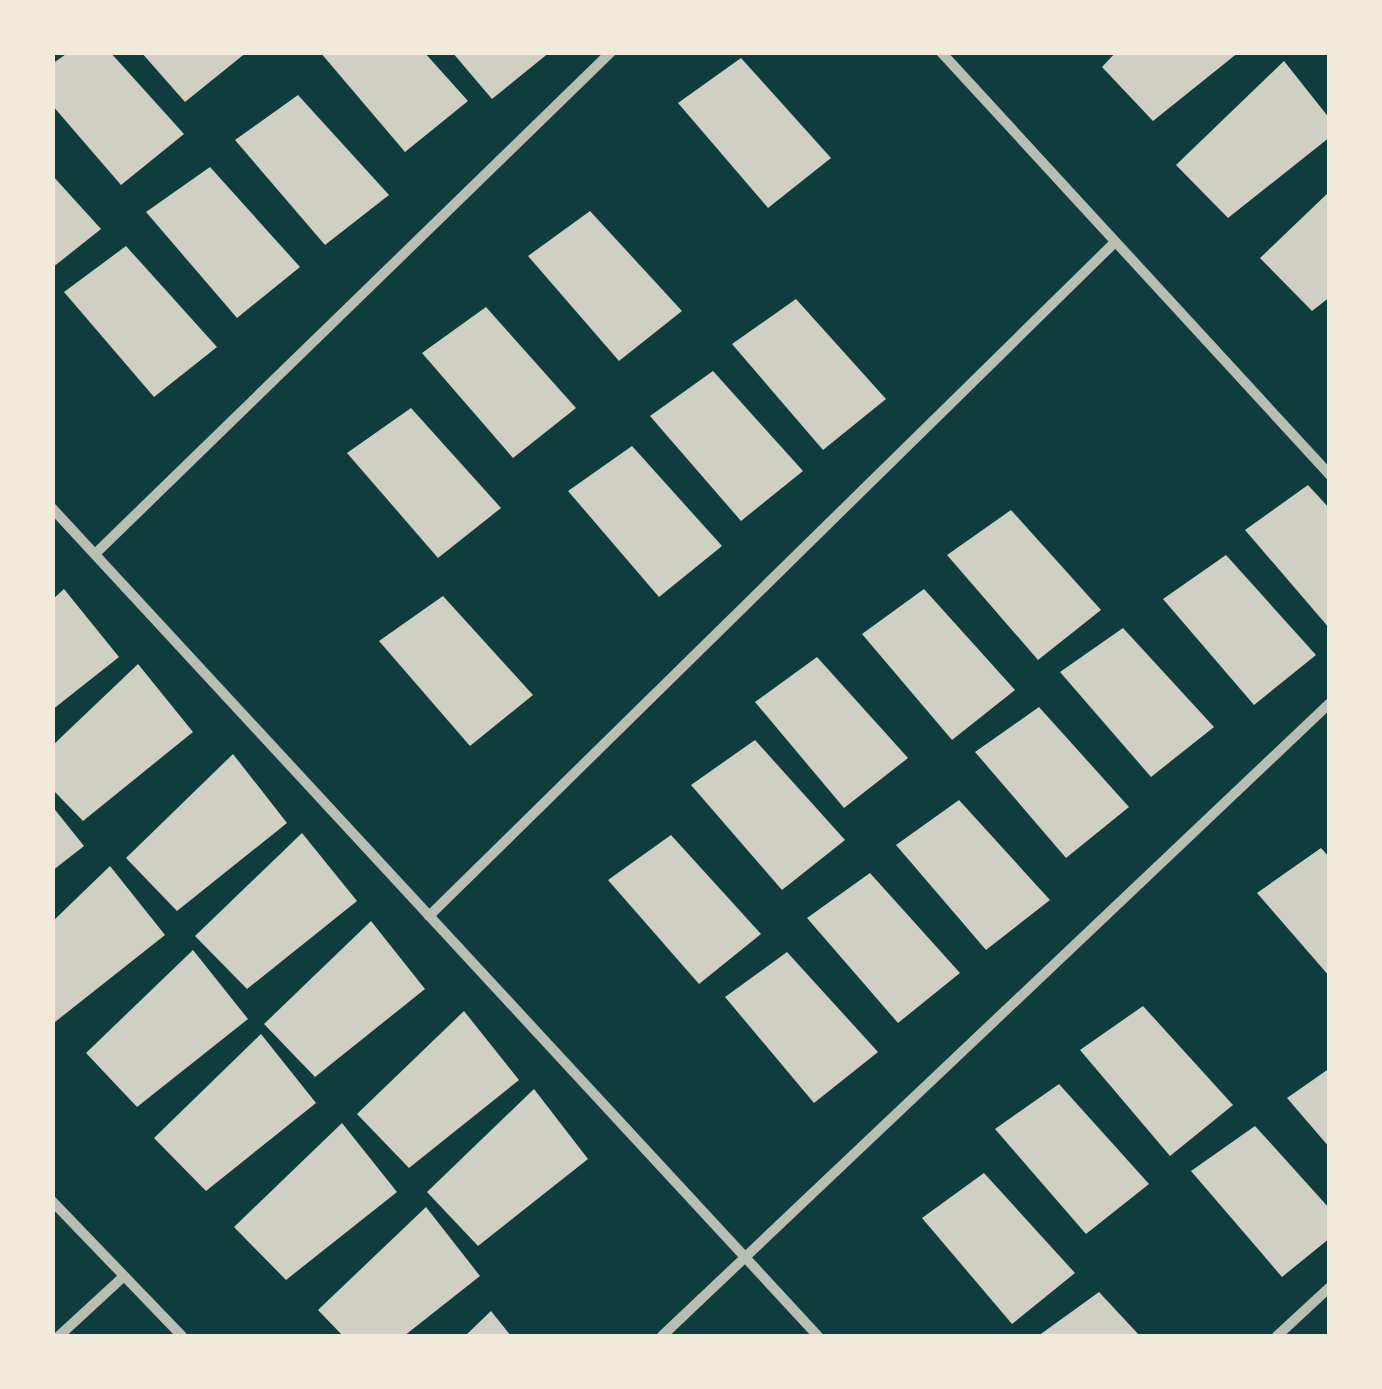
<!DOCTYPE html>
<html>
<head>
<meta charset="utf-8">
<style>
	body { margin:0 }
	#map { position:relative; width:1382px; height:1389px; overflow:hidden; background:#0f3d3e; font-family:Raleway,sans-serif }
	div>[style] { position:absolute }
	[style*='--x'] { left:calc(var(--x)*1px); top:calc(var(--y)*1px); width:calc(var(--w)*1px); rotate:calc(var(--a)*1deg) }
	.building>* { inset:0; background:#cfcfc3 }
	.minor>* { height:10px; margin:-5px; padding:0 5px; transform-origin:5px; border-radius:5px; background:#b8beb3 }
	span { translate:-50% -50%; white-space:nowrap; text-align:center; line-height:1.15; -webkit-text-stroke:8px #f1e9da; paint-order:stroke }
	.frame { position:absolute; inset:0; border:55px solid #f1e9da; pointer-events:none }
</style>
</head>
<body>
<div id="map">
	<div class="building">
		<i style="clip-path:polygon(69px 52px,110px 52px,184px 134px,121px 185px,52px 105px,52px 64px)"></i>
		<i style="clip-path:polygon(141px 52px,247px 52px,185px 102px)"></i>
		<i style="clip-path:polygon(320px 52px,424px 52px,468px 101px,405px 152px)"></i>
		<i style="clip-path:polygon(452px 52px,550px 52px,492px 99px)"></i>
		<i style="clip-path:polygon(1116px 52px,1239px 52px,1153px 121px,1102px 67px)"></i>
		<i style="clip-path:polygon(741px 58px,831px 158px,768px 208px,678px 103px)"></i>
		<i style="clip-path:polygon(1284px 61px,1330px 119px,1330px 137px,1228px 218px,1176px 165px)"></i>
		<i style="clip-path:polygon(298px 95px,389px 195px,325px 245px,235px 140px)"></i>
		<i style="clip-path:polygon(210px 167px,300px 267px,237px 318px,146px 212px)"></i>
		<i style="clip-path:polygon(52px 175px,101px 229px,52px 268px)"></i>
		<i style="clip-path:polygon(1330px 191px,1330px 297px,1312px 311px,1260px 258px)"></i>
		<i style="clip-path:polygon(590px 211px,682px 311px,619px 361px,528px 256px)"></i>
		<i style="clip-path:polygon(126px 246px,217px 347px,154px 397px,64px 292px)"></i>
		<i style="clip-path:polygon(796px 299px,886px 399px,823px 450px,732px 344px)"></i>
		<i style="clip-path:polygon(486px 307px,576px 408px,513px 458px,422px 353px)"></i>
		<i style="clip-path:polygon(713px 371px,803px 471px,741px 521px,650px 416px)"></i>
		<i style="clip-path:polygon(411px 408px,501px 508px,438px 558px,347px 453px)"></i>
		<i style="clip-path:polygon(632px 446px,722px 546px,659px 597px,568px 491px)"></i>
		<i style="clip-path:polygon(1308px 485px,1330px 509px,1330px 629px,1245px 530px)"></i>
		<i style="clip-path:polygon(1011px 510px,1101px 610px,1038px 660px,947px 555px)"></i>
		<i style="clip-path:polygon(1226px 555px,1316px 655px,1254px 705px,1163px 599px)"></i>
		<i style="clip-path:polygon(64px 589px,119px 657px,52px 710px,52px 600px)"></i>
		<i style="clip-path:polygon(924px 589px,1015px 690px,952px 740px,862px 634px)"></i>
		<i style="clip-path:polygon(443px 596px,533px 695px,470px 746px,379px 641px)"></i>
		<i style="clip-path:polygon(1123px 628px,1214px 727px,1151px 777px,1060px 672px)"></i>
		<i style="clip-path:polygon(817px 657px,908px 758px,844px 808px,755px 702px)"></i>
		<i style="clip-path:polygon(138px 664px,193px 732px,83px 821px,52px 789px,52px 746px)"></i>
		<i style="clip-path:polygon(1039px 707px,1129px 807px,1066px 858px,975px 752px)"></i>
		<i style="clip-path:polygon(755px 740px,845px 840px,782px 890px,691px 785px)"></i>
		<i style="clip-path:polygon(233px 754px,287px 823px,177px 911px,126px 858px)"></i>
		<i style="clip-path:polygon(959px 800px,1050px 900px,986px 950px,896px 845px)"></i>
		<i style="clip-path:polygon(52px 806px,84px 846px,52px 871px)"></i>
		<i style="clip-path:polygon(302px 833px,357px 901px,247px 989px,195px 936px)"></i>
		<i style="clip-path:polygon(671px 835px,761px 934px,699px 984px,608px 880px)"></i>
		<i style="clip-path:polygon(1321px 848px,1330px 858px,1330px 977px,1257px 893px)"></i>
		<i style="clip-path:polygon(110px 866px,165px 935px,55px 1022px,52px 922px)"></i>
		<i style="clip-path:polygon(870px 873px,960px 973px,898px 1023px,807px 918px)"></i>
		<i style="clip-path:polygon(371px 921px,425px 989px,315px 1077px,264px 1024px)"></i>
		<i style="clip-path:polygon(193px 950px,248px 1019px,137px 1107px,86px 1053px)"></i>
		<i style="clip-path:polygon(787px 952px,878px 1052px,814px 1103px,725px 997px)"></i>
		<i style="clip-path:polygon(1143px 1006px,1233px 1105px,1170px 1156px,1080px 1050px)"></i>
		<i style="clip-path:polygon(464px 1011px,519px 1080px,409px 1168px,357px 1114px)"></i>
		<i style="clip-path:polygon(261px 1034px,316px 1103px,206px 1191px,154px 1138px)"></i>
		<i style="clip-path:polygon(1330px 1068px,1330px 1148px,1287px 1098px)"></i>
		<i style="clip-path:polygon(1059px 1084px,1149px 1184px,1086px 1234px,995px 1129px)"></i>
		<i style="clip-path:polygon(534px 1089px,588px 1159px,478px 1246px,427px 1192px)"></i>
		<i style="clip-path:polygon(342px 1123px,397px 1192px,286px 1280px,234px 1227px)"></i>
		<i style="clip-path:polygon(1255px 1126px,1330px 1209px,1330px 1238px,1282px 1277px,1191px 1171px)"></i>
		<i style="clip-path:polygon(984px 1173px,1075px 1273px,1012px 1324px,922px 1218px)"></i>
		<i style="clip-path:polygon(426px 1207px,480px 1276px,404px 1336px,343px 1336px,318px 1310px)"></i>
		<i style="clip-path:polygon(1099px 1292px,1140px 1336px,1038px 1336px)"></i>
		<i style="clip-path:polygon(491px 1311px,511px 1336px,465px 1336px)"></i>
	</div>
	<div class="minor">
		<i style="--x:941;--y:52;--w:575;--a:47.4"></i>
		<i style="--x:52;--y:508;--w:1128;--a:47.23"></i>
		<i style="--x:95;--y:554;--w:720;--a:-44.21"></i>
		<i style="--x:429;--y:916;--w:962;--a:-44.49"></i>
		<i style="--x:52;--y:1201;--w:187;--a:46.1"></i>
		<i style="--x:59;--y:1336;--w:88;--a:-42.7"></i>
		<i style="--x:662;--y:1336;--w:920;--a:-43.46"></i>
		<i style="--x:1277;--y:1336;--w:72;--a:-42.8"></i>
	</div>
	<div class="frame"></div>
</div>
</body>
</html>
